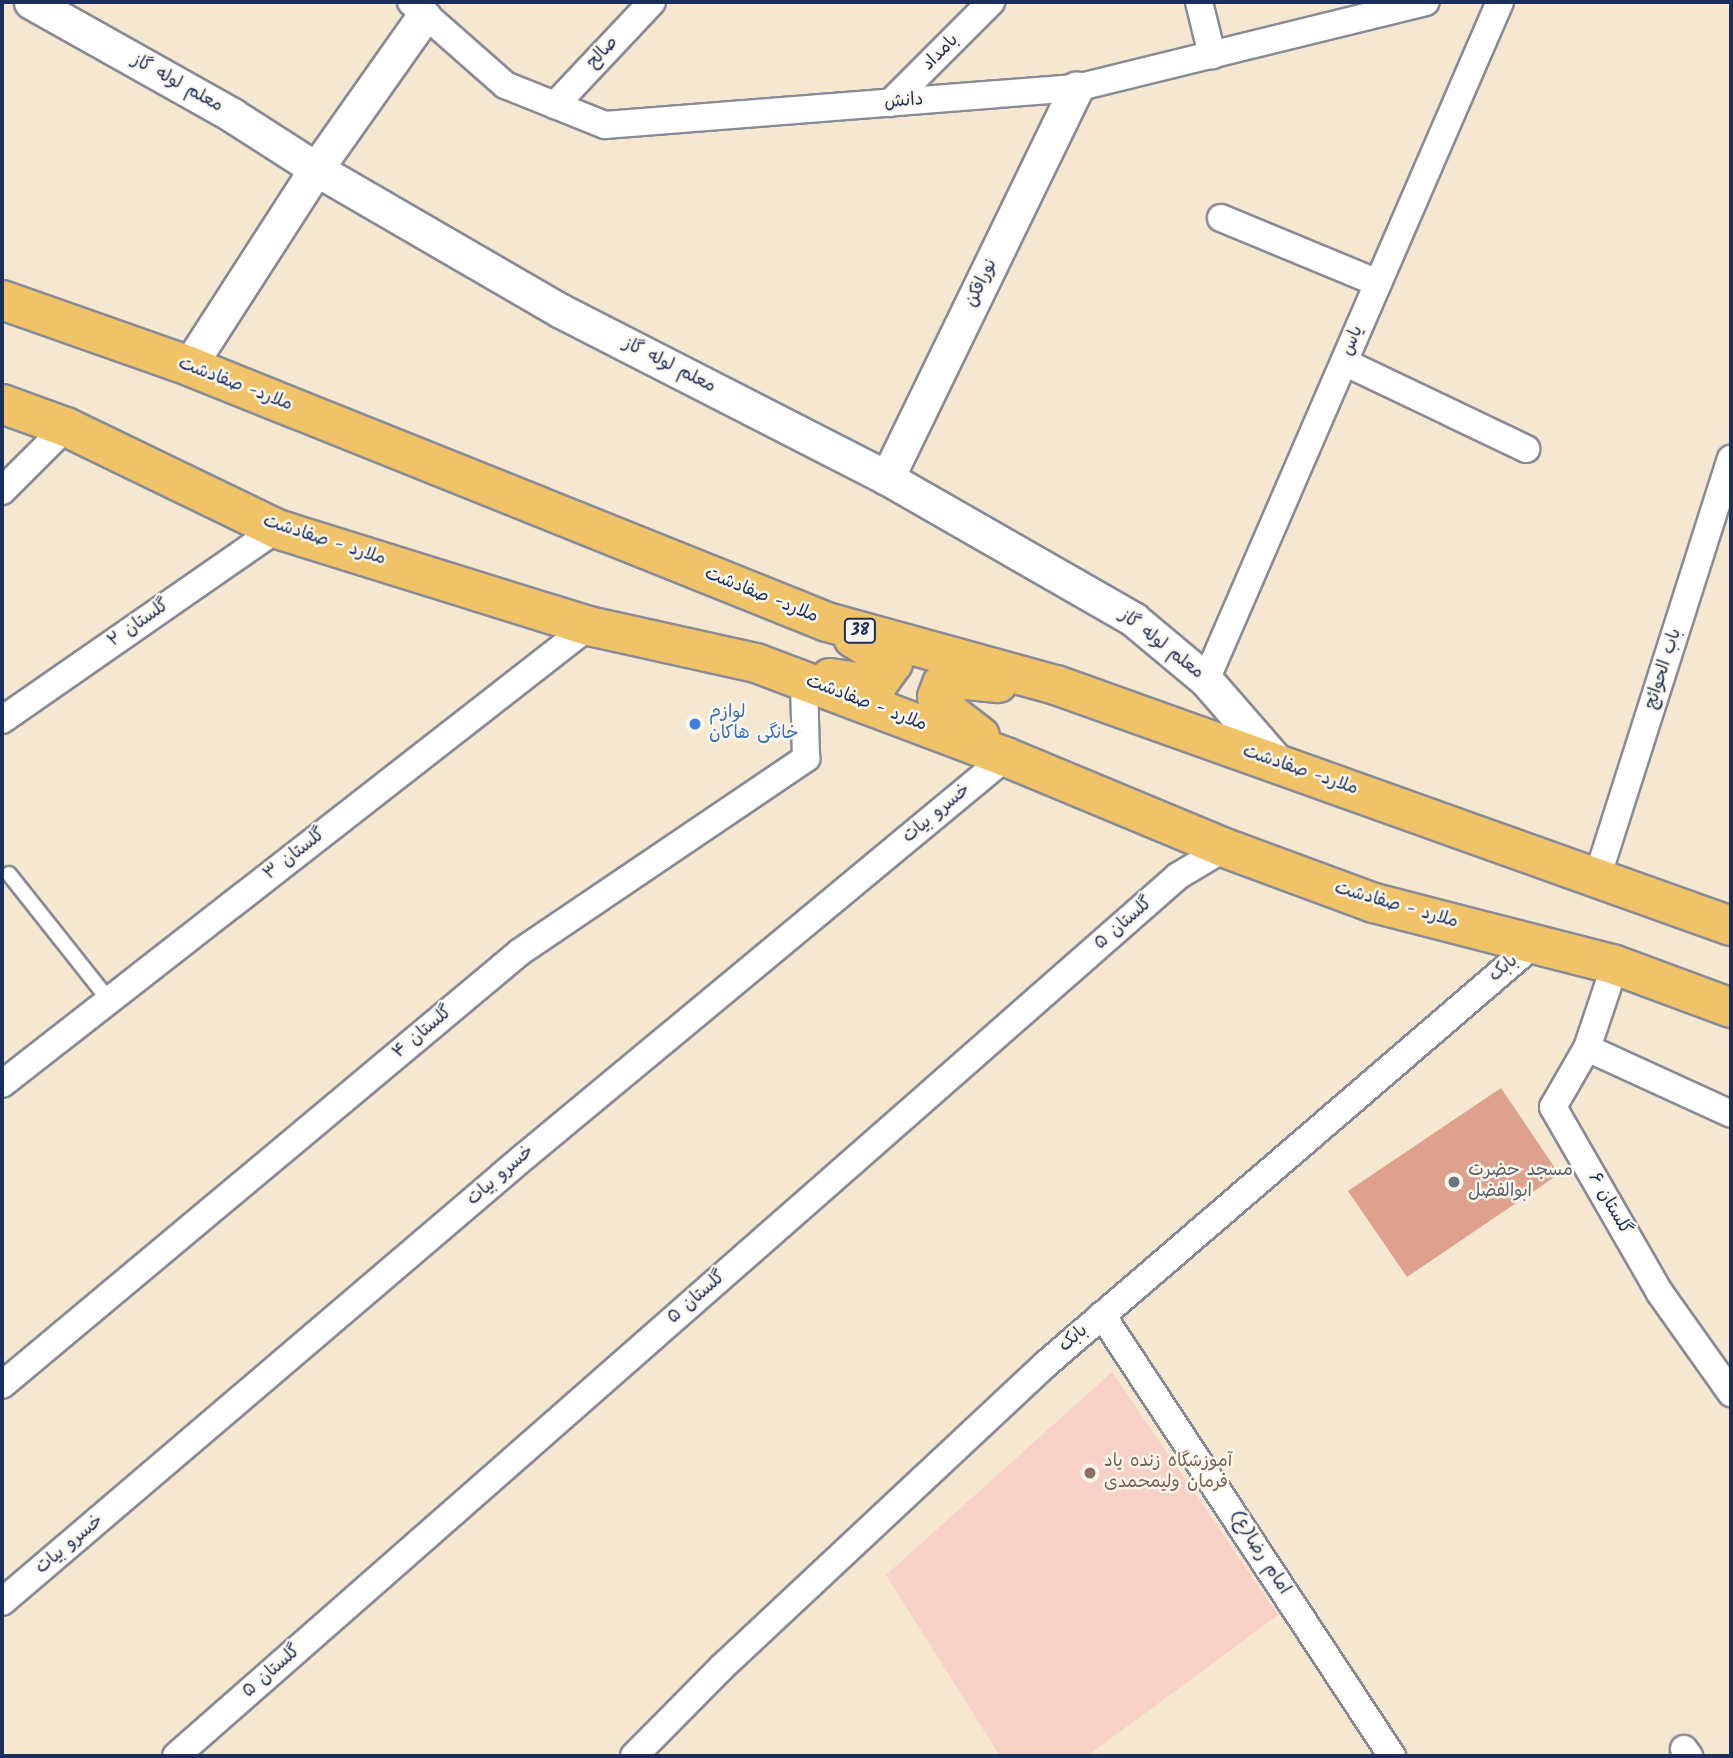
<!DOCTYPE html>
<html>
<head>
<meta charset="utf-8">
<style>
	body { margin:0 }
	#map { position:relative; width:1733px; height:1758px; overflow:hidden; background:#f5e7d0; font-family:Kalam,"Playpen Sans Arabic",sans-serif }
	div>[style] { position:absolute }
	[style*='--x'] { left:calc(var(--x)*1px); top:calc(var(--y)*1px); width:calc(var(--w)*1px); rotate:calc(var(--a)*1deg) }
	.built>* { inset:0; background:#f7d1c7 }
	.building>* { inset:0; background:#dda18d }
	.roads { filter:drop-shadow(2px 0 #888b97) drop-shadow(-2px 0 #888b97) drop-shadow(0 2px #888b97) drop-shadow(0 -2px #888b97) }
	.service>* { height:14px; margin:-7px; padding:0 7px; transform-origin:7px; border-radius:7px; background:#fff }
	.minor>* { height:26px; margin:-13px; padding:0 13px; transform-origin:13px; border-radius:13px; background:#fff }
	.tertiary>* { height:33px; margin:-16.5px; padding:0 16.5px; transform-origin:16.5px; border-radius:16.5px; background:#fff }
	.trunk>* { height:38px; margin:-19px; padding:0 19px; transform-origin:19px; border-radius:19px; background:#f1c369 }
	.dots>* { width:19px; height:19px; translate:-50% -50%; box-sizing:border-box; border:4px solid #fbf7ec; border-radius:50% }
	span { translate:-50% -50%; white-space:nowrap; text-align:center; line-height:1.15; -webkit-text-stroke:5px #fbf7ec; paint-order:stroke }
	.shield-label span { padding:2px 5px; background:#fbf7ec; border:2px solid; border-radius:5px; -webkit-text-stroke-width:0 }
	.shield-label { font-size:16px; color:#1b2f5e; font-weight:700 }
	.street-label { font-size:18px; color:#1b2f5e }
	.shop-label { font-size:18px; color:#366cbe }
	.left { translate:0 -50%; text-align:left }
	.worship-label { font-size:18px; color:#5b616d }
	.education-label { font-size:18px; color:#785e54 }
	.frame { position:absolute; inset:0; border:4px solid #1b2f5e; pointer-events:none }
</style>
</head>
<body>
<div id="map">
	<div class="built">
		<i style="clip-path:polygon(1112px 1372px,1278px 1615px,1087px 1756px,1000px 1756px,886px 1575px)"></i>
	</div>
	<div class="building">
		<i style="clip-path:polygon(1501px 1088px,1559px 1174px,1407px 1277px,1348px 1191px)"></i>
	</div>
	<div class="roads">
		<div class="service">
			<i style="--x:9;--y:874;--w:161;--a:51.6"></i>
		</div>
		<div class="minor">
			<i style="--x:411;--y:2;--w:125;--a:41.4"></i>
			<i style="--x:505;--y:85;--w:108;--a:21.8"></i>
			<i style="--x:605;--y:125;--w:472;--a:-4.5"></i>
			<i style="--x:1076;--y:88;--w:360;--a:-13.8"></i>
			<i style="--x:1199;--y:2;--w:55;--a:76.2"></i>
			<i style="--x:890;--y:103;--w:143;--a:-45"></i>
			<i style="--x:555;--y:105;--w:141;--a:-46.7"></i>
			<i style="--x:1221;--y:218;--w:170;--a:22.5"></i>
			<i style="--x:1344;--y:362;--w:202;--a:25.5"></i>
			<i style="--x:2;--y:491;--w:91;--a:-45"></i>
			<i style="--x:1206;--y:680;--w:739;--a:-66.56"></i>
			<i style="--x:2;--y:720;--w:335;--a:-34.8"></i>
			<i style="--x:1597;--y:878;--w:440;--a:-72.3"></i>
			<i style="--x:1615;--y:965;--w:88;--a:108.6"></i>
			<i style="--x:1587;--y:1048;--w:68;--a:120"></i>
			<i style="--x:1553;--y:1107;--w:215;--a:60.1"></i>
			<i style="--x:1660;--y:1293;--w:123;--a:54.6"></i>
			<i style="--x:1587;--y:1048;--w:158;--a:24.6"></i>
			<i style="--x:2;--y:1084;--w:745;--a:-37.96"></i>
			<i style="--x:1102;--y:1315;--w:528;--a:56.67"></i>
			<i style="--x:2;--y:1385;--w:675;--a:-39.89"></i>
			<i style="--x:520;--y:952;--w:346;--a:-34.1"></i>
			<i style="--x:806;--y:758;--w:78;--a:-91.5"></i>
			<i style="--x:2;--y:1602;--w:687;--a:-40.46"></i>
			<i style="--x:525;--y:1156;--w:625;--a:-39.68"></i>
			<i style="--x:1684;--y:1749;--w:9;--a:54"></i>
			<i style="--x:176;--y:1756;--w:1334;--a:-41.29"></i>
			<i style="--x:1178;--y:876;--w:55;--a:-30.8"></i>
			<i style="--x:634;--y:1756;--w:124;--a:-45.3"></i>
			<i style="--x:721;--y:1668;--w:446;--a:-43.1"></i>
			<i style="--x:1047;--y:1363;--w:642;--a:-40.71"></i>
		</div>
		<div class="tertiary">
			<i style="--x:31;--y:2;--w:231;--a:29.3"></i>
			<i style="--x:232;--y:115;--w:100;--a:32.7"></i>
			<i style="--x:316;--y:169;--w:283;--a:30.1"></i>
			<i style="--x:561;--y:311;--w:366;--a:27.1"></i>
			<i style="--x:887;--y:478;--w:284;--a:29.8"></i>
			<i style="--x:1133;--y:619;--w:95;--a:39.9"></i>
			<i style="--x:1206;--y:680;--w:111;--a:49"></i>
			<i style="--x:189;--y:366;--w:234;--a:-57.2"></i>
			<i style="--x:316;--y:169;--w:187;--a:-54.8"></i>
			<i style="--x:887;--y:478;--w:433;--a:-64.1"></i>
		</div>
		<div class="trunk">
			<i style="--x:2;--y:300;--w:198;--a:19.4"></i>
			<i style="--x:189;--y:366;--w:687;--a:21.86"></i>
			<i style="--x:827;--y:622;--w:238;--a:15.4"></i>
			<i style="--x:1056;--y:685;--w:717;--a:19.65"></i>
			<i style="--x:2;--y:404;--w:68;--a:19.8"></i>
			<i style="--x:66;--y:427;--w:234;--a:25.8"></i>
			<i style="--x:277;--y:529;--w:327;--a:17.3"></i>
			<i style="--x:589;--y:626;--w:171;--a:12.5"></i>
			<i style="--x:756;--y:663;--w:267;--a:20.6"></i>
			<i style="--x:1006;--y:757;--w:237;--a:22.6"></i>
			<i style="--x:1225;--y:848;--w:159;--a:20.3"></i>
			<i style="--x:1374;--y:903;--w:249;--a:14.4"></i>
			<i style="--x:1615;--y:965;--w:124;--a:20.3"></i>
			<i style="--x:830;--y:678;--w:48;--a:8.5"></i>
			<i style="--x:877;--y:685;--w:27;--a:-54"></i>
			<i style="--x:893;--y:663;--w:47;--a:-148"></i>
			<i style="--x:980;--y:736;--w:48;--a:-142.7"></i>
			<i style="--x:942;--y:707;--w:11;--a:-117"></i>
			<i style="--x:937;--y:697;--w:14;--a:-69"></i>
			<i style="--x:942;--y:684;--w:26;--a:-9"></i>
			<i style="--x:968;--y:680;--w:30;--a:6"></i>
		</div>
	</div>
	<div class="dots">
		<i style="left:695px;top:724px;background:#3f7fe0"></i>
		<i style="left:1454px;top:1182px;background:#6b7280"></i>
		<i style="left:1090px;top:1473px;background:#8d6e63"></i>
	</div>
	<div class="shield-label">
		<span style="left:860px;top:631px">38</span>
	</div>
	<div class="street-label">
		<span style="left:603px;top:53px;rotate:-47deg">صالح</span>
		<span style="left:941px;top:53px;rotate:-45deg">بامداد</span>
		<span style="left:177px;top:84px;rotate:29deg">معلم لوله گاز</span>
		<span style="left:904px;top:102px;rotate:-5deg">دانش</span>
		<span style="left:982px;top:283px;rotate:-64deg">نورافکن</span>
		<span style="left:1353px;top:341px;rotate:-67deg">یاس</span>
		<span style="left:669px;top:366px;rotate:27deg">معلم لوله گاز</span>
		<span style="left:235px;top:385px;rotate:21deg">ملارد- صفادشت</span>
		<span style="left:324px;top:541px;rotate:18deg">ملارد - صفادشت</span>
		<span style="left:761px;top:596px;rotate:22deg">ملارد- صفادشت</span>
		<span style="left:139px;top:624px;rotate:-35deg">گلستان ۲</span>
		<span style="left:1161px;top:645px;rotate:38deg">معلم لوله گاز</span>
		<span style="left:1664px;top:669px;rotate:-72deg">باب الحوائج</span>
		<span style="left:866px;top:704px;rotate:21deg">ملارد - صفادشت</span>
		<span style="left:1300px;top:771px;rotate:19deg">ملارد- صفادشت</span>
		<span style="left:937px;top:814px;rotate:-40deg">خسرو بیات</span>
		<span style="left:295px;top:855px;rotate:-38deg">گلستان ۳</span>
		<span style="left:1396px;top:906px;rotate:16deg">ملارد - صفادشت</span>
		<span style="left:1124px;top:924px;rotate:-41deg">گلستان ۵</span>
		<span style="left:1504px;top:969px;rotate:-40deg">بابک</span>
		<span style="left:423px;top:1033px;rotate:-40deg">گلستان ۴</span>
		<span style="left:501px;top:1176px;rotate:-41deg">خسرو بیات</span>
		<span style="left:1609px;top:1204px;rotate:60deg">گلستان ۶</span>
		<span style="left:697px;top:1298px;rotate:-41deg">گلستان ۵</span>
		<span style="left:1074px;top:1339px;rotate:-41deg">بابک</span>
		<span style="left:70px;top:1545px;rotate:-40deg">خسرو بیات</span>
		<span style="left:1259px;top:1553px;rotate:57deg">امام رضا(ع)</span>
		<span style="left:272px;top:1672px;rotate:-41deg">گلستان ۵</span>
	</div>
	<div class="shop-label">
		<span class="left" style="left:709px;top:724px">لوازم<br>خانگی هاکان</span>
	</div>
	<div class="worship-label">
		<span class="left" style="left:1468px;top:1182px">مسجد حضرت<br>ابوالفضل</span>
	</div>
	<div class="education-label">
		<span class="left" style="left:1104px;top:1473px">آموزشگاه زنده یاد<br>فرمان ولیمحمدی</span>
	</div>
	<div class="frame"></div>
</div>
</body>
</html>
